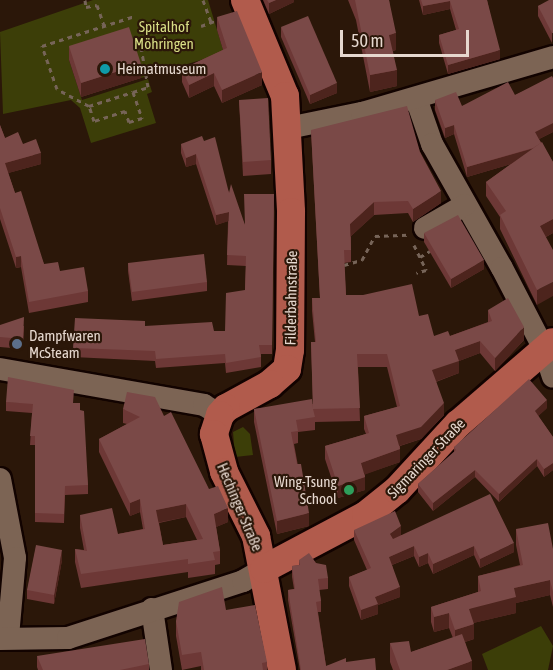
<!DOCTYPE html>
<html>
<head>
<meta charset="utf-8">
<style>
	body { margin:0 }
	#map { position:relative; width:553px; height:670px; overflow:hidden; background:#2b1709; font-family:"Asap Condensed",sans-serif }
	div>[style] { position:absolute }
	[style*='--x'] { left:calc(var(--x)*1px); top:calc(var(--y)*1px); width:calc(var(--w)*1px); rotate:calc(var(--a)*1deg) }
	.green>* { inset:0; background:#3c3e08 }
	.path>* { height:3px; margin-top:-1.5px; transform-origin:0; background:repeating-linear-gradient(90deg,#766458 0 4.5px,transparent 0 9px) }
	.roads { filter:drop-shadow(2px 0 #120300) drop-shadow(-2px 0 #120300) drop-shadow(0 2px #120300) drop-shadow(0 -2px #120300) }
	.minor>* { height:22px; margin:-11px; padding:0 11px; transform-origin:11px; border-radius:11px; background:#7c6454 }
	.major>* { height:28px; margin:-14px; padding:0 14px; transform-origin:14px; border-radius:14px; background:#b15b4c }
	.wall>* { inset:0; background:#6d3836 }
	.shaded-wall>* { inset:0; background:#4d241d }
	.building>* { inset:0; background:#7a4947 }
	.dots>* { width:16px; height:16px; translate:-50% -50%; box-sizing:border-box; border:3px solid #2b1709; border-radius:50% }
	span { translate:-50% -50%; white-space:nowrap; text-align:center; line-height:1.15; -webkit-text-stroke:4.5px #2b1709; paint-order:stroke }
	.park-label { font-size:15px; color:#d8de86 }
	.poi-label { font-size:15px; color:#e6d8cf }
	.left { translate:0 -50%; text-align:left }
	.right { translate:-100% -50%; text-align:right }
	.street-label { font-size:15px; color:#e6d8cf }
	.scale { position:absolute; left:340px; top:30px; width:129px; height:27px; box-sizing:border-box; border:3px solid #e6d8cf; border-top:0; padding-left:8px; font-size:18px; line-height:21px; white-space:nowrap; color:#e6d8cf; -webkit-text-stroke:4px #2b1709; paint-order:stroke }
</style>
</head>
<body>
<div id="map">
	<div class="green">
		<i style="clip-path:polygon(93px 0,208px 0,224px 53px,141px 78px,129px 41px,69px 60px,82px 100px,148px 79px,152px 92px,147px 94px,156px 123px,91px 143px,80px 108px,71px 100px,3px 114px,0 32px)"></i>
		<i style="clip-path:polygon(243px 427px,250px 434px,253px 455px,235px 457px,233px 432px)"></i>
		<i style="clip-path:polygon(541px 626px,553px 646px,548px 670px,488px 670px,482px 654px)"></i>
	</div>
	<div class="path">
		<i style="--x:85;--y:0;--w:7;--a:82"></i>
		<i style="--x:86;--y:7;--w:11;--a:-10"></i>
		<i style="--x:97;--y:5;--w:21;--a:71"></i>
		<i style="--x:203;--y:0;--w:23;--a:70"></i>
		<i style="--x:201;--y:26;--w:20;--a:-20"></i>
		<i style="--x:133;--y:92;--w:16;--a:-18"></i>
		<i style="--x:148;--y:87;--w:41;--a:-99.9"></i>
		<i style="--x:89;--y:106;--w:46;--a:-17.7"></i>
		<i style="--x:133;--y:92;--w:28;--a:71"></i>
		<i style="--x:142;--y:118;--w:14;--a:163"></i>
		<i style="--x:129;--y:122;--w:12;--a:-110"></i>
		<i style="--x:125;--y:111;--w:33;--a:162"></i>
		<i style="--x:94;--y:121;--w:16;--a:-108"></i>
		<i style="--x:89;--y:106;--w:36;--a:-152"></i>
		<i style="--x:57;--y:89;--w:46;--a:-109.2"></i>
		<i style="--x:42;--y:46;--w:95;--a:-17.9"></i>
		<i style="--x:414;--y:245;--w:28;--a:64"></i>
		<i style="--x:426;--y:270;--w:10;--a:163"></i>
		<i style="--x:420;--y:257;--w:12;--a:-31"></i>
		<i style="--x:344;--y:265;--w:19;--a:-16"></i>
		<i style="--x:362;--y:260;--w:27;--a:-62"></i>
		<i style="--x:375;--y:236;--w:33;--a:-2"></i>
	</div>
	<div class="roads">
		<div class="minor">
			<i style="--x:416;--y:98;--w:49;--a:70.8"></i>
			<i style="--x:432;--y:144;--w:142;--a:60.6"></i>
			<i style="--x:502;--y:268;--w:91;--a:62.6"></i>
			<i style="--x:544;--y:349;--w:29;--a:72"></i>
			<i style="--x:288;--y:128;--w:76;--a:-11.5"></i>
			<i style="--x:362;--y:113;--w:199;--a:-16.3"></i>
			<i style="--x:425;--y:228;--w:46;--a:-29.9"></i>
			<i style="--x:0;--y:369;--w:207;--a:10"></i>
			<i style="--x:204;--y:405;--w:19;--a:32"></i>
			<i style="--x:0;--y:479;--w:80;--a:79.2"></i>
			<i style="--x:15;--y:558;--w:78;--a:95.1"></i>
			<i style="--x:152;--y:609;--w:62;--a:81.6"></i>
			<i style="--x:0;--y:639;--w:68;--a:-0.8"></i>
			<i style="--x:68;--y:638;--w:184;--a:-18"></i>
			<i style="--x:243;--y:581;--w:24;--a:-30"></i>
		</div>
		<div class="major">
			<i style="--x:245;--y:0;--w:104;--a:67.4"></i>
			<i style="--x:285;--y:96;--w:116;--a:87"></i>
			<i style="--x:291;--y:212;--w:138;--a:90.4"></i>
			<i style="--x:290;--y:350;--w:19;--a:99"></i>
			<i style="--x:287;--y:369;--w:23;--a:139"></i>
			<i style="--x:270;--y:384;--w:50;--a:151.4"></i>
			<i style="--x:226;--y:408;--w:9;--a:131"></i>
			<i style="--x:220;--y:415;--w:20;--a:108"></i>
			<i style="--x:214;--y:434;--w:39;--a:75"></i>
			<i style="--x:224;--y:472;--w:72;--a:63.4"></i>
			<i style="--x:256;--y:536;--w:136;--a:79"></i>
			<i style="--x:264;--y:569;--w:115;--a:-27.9"></i>
			<i style="--x:366;--y:515;--w:40;--a:-39"></i>
			<i style="--x:397;--y:490;--w:90;--a:-47.3"></i>
			<i style="--x:458;--y:424;--w:125;--a:-40.8"></i>
		</div>
	</div>
	<div class="wall">
		<i style="clip-path:polygon(263px 0,294px 0,294px 2px,269px 14px)"></i>
		<i style="clip-path:polygon(348px 0,389px 0,396px 50px,393px 51px,397px 86px,370px 92px,356px 20px)"></i>
		<i style="clip-path:polygon(419px 0,487px 0,500px 59px,448px 74px,439px 43px,439px 35px,456px 30px,450px 9px,423px 15px)"></i>
		<i style="clip-path:polygon(553px 0,552px 43px,538px 16px,538px 6px)"></i>
		<i style="clip-path:polygon(217px 17px,262px 85px,222px 103px,214px 86px,189px 98px,182px 82px,182px 69px,223px 50px,217px 30px)"></i>
		<i style="clip-path:polygon(281px 27px,337px 93px,310px 104px,281px 37px)"></i>
		<i style="clip-path:polygon(69px 46px,141px 78px,81px 97px,69px 60px)"></i>
		<i style="clip-path:polygon(553px 78px,553px 132px,539px 139px,553px 162px,553px 233px,546px 237px,537px 305px,500px 229px,500px 217px,486px 196px,486px 182px,511px 164px,467px 177px,454px 134px,445px 138px,435px 110px,435px 100px,462px 106px,515px 95px)"></i>
		<i style="clip-path:polygon(239px 100px,271px 160px,271px 174px,243px 176px)"></i>
		<i style="clip-path:polygon(0 125px,5px 138px,23px 144px,41px 164px,8px 173px,15px 193px,44px 264px,60px 271px,88px 291px,88px 302px,29px 313px,21px 267px,16px 268px,0 219px)"></i>
		<i style="clip-path:polygon(311px 130px,420px 152px,441px 203px,413px 222px,408px 213px,374px 215px,351px 236px,351px 262px,344px 263px,346px 295px,419px 316px,434px 336px,450px 336px,488px 322px,488px 310px,524px 340px,495px 371px,480px 353px,459px 361px,459px 373px,436px 382px,444px 415px,421px 439px,400px 446px,400px 462px,365px 474px,365px 490px,338px 498px,325px 459px,325px 446px,366px 434px,364px 429px,364px 416px,397px 407px,387px 367px,358px 367px,360px 421px,315px 422px,315px 430px,298px 432px,298px 443px,294px 444px,309px 526px,277px 534px,254px 422px,254px 409px,313px 404px,311px 342px,315px 342px,312px 311px,312px 298px,320px 298px)"></i>
		<i style="clip-path:polygon(204px 141px,245px 225px,274px 194px,272px 354px,261px 354px,261px 367px,226px 373px,225px 363px,156px 368px,155px 361px,73px 357px,73px 348px,145px 326px,214px 331px,225px 331px,245px 290px,246px 266px,227px 265px,228px 221px,216px 225px,196px 164px,186px 167px,181px 153px,181px 144px)"></i>
		<i style="clip-path:polygon(424px 233px,484px 269px,451px 288px,424px 242px)"></i>
		<i style="clip-path:polygon(128px 263px,207px 282px,207px 291px,132px 301px,128px 271px)"></i>
		<i style="clip-path:polygon(0 325px,24px 326px,23px 349px,0 347px)"></i>
		<i style="clip-path:polygon(6px 402px,74px 403px,80px 410px,88px 485px,88px 494px,65px 495px,64px 523px,35px 522px,35px 445px,30px 445px,32px 413px,6px 411px)"></i>
		<i style="clip-path:polygon(547px 408px,538px 416px,553px 437px,553px 470px,544px 477px,537px 466px,499px 502px,475px 477px,433px 511px,418px 492px,418px 484px,454px 452px,454px 447px)"></i>
		<i style="clip-path:polygon(evenodd,123px 409px,164px 416px,228px 522px,216px 527px,220px 551px,220px 564px,215px 565px,215px 574px,188px 578px,188px 572px,81px 588px,75px 562px,75px 549px,84px 550px,80px 528px,80px 515px,118px 534px,143px 529px,140px 512px,130px 516px,99px 452px,99px 439px,127px 424px,123px 423px,123px 409px,186px 517px,197px 540px,163px 545px,159px 523px,186px 517px)"></i>
		<i style="clip-path:polygon(516px 529px,553px 549px,553px 607px,550px 595px,516px 603px,516px 613px,473px 623px,474px 639px,465px 642px,472px 670px,393px 670px,390px 662px,390px 643px,411px 652px,453px 638px,449px 628px,434px 632px,431px 622px,431px 607px,478px 592px,478px 576px,520px 565px,516px 545px)"></i>
		<i style="clip-path:polygon(354px 530px,401px 535px,514px 552px,480px 568px,474px 555px,433px 574px,428px 563px,419px 567px,414px 556px,392px 565px,400px 597px,378px 605px,378px 614px,361px 620px,349px 586px,349px 577px,367px 570px,354px 540px)"></i>
		<i style="clip-path:polygon(62px 560px,54px 604px,27px 599px,27px 590px)"></i>
		<i style="clip-path:polygon(299px 560px,316px 563px,328px 578px,328px 589px,319px 590px,321px 601px,321px 612px,318px 612px,326px 666px,346px 662px,376px 670px,300px 670px,288px 600px,288px 590px,294px 589px,292px 577px,292px 566px,299px 565px)"></i>
		<i style="clip-path:polygon(226px 610px,267px 662px,267px 670px,201px 670px,201px 666px,182px 670px,176px 636px,176px 621px)"></i>
		<i style="clip-path:polygon(37px 656px,149px 664px,149px 670px,38px 670px,37px 667px)"></i>
	</div>
	<div class="shaded-wall">
		<i style="clip-path:polygon(276px 0,294px 0,294px 2px,269px 14px,269px 3px)"></i>
		<i style="clip-path:polygon(450px 1px,450px 9px,423px 15px,423px 6px)"></i>
		<i style="clip-path:polygon(396px 33px,396px 50px,389px 52px,389px 35px)"></i>
		<i style="clip-path:polygon(500px 50px,500px 59px,448px 74px,448px 65px)"></i>
		<i style="clip-path:polygon(141px 64px,141px 78px,81px 97px,81px 83px)"></i>
		<i style="clip-path:polygon(397px 70px,397px 86px,370px 92px,370px 75px)"></i>
		<i style="clip-path:polygon(262px 72px,262px 85px,222px 103px,222px 90px)"></i>
		<i style="clip-path:polygon(214px 73px,214px 86px,189px 98px,189px 85px)"></i>
		<i style="clip-path:polygon(337px 83px,337px 93px,310px 104px,310px 95px)"></i>
		<i style="clip-path:polygon(553px 123px,553px 132px,535px 141px,535px 132px)"></i>
		<i style="clip-path:polygon(454px 125px,454px 134px,445px 138px,445px 128px)"></i>
		<i style="clip-path:polygon(542px 146px,542px 155px,467px 177px,467px 167px)"></i>
		<i style="clip-path:polygon(41px 153px,41px 164px,5px 174px,5px 163px)"></i>
		<i style="clip-path:polygon(196px 154px,196px 164px,186px 167px,186px 158px)"></i>
		<i style="clip-path:polygon(441px 191px,441px 203px,413px 222px,413px 209px)"></i>
		<i style="clip-path:polygon(374px 202px,374px 215px,350px 237px,350px 224px)"></i>
		<i style="clip-path:polygon(229px 212px,229px 221px,216px 225px,216px 215px)"></i>
		<i style="clip-path:polygon(553px 219px,553px 233px,540px 240px,540px 226px)"></i>
		<i style="clip-path:polygon(21px 256px,21px 267px,16px 268px,16px 257px)"></i>
		<i style="clip-path:polygon(484px 260px,484px 269px,451px 288px,451px 279px)"></i>
		<i style="clip-path:polygon(553px 282px,553px 296px,537px 305px,537px 290px)"></i>
		<i style="clip-path:polygon(524px 327px,524px 340px,495px 371px,495px 358px)"></i>
		<i style="clip-path:polygon(480px 341px,480px 353px,459px 361px,459px 373px,432px 383px,432px 370px,455px 350px)"></i>
		<i style="clip-path:polygon(547px 400px,547px 408px,535px 419px,535px 411px)"></i>
		<i style="clip-path:polygon(444px 403px,444px 415px,421px 439px,396px 447px,396px 435px)"></i>
		<i style="clip-path:polygon(400px 449px,400px 462px,361px 476px,361px 463px)"></i>
		<i style="clip-path:polygon(537px 459px,537px 466px,499px 502px,499px 494px)"></i>
		<i style="clip-path:polygon(553px 463px,553px 470px,544px 477px,544px 469px)"></i>
		<i style="clip-path:polygon(475px 470px,475px 477px,433px 511px,433px 503px)"></i>
		<i style="clip-path:polygon(365px 477px,365px 490px,338px 498px,338px 486px)"></i>
		<i style="clip-path:polygon(140px 499px,140px 512px,130px 516px,130px 503px)"></i>
		<i style="clip-path:polygon(186px 504px,186px 517px,156px 523px,156px 510px)"></i>
		<i style="clip-path:polygon(228px 508px,228px 522px,214px 528px,214px 514px)"></i>
		<i style="clip-path:polygon(309px 513px,309px 526px,277px 534px,277px 521px)"></i>
		<i style="clip-path:polygon(401px 526px,401px 536px,390px 544px,390px 534px)"></i>
		<i style="clip-path:polygon(514px 543px,514px 552px,480px 568px,480px 559px)"></i>
		<i style="clip-path:polygon(414px 546px,414px 556px,389px 566px,389px 557px)"></i>
		<i style="clip-path:polygon(474px 546px,474px 555px,433px 574px,433px 564px)"></i>
		<i style="clip-path:polygon(62px 550px,62px 560px,54px 604px,54px 595px)"></i>
		<i style="clip-path:polygon(428px 553px,428px 563px,419px 567px,419px 557px)"></i>
		<i style="clip-path:polygon(550px 580px,550px 595px,516px 603px,516px 613px,469px 624px,469px 609px,514px 588px)"></i>
		<i style="clip-path:polygon(400px 587px,400px 597px,378px 605px,378px 614px,361px 620px,361px 610px,375px 597px)"></i>
		<i style="clip-path:polygon(449px 613px,449px 628px,434px 632px,434px 617px)"></i>
		<i style="clip-path:polygon(474px 624px,474px 639px,455px 645px,455px 630px)"></i>
		<i style="clip-path:polygon(472px 661px,472px 670px,447px 670px)"></i>
	</div>
	<div class="building">
		<i style="clip-path:polygon(267px 0,276px 0,269px 3px)"></i>
		<i style="clip-path:polygon(355px 0,389px 0,396px 33px,389px 35px,397px 70px,370px 75px)"></i>
		<i style="clip-path:polygon(421px 0,487px 0,500px 50px,448px 65px,439px 35px,459px 29px,450px 1px,423px 6px)"></i>
		<i style="clip-path:polygon(549px 0,553px 0,553px 33px,552px 33px,538px 6px)"></i>
		<i style="clip-path:polygon(237px 11px,262px 72px,222px 90px,214px 73px,189px 85px,182px 69px,227px 48px,217px 17px)"></i>
		<i style="clip-path:polygon(308px 16px,337px 83px,310px 95px,281px 27px)"></i>
		<i style="clip-path:polygon(129px 27px,141px 64px,81px 83px,69px 46px)"></i>
		<i style="clip-path:polygon(552px 76px,553px 78px,553px 123px,535px 132px,541px 143px,533px 148px,467px 167px,454px 125px,445px 128px,435px 100px,456px 92px,462px 106px,508px 82px,515px 95px)"></i>
		<i style="clip-path:polygon(268px 98px,271px 160px,243px 162px,239px 100px)"></i>
		<i style="clip-path:polygon(407px 106px,420px 152px,441px 191px,413px 209px,408px 201px,374px 202px,350px 224px,351px 250px,344px 250px,346px 295px,363px 295px,412px 284px,419px 316px,428px 314px,434px 336px,448px 331px,450px 336px,492px 321px,488px 310px,508px 298px,524px 327px,495px 358px,480px 341px,455px 350px,459px 361px,432px 370px,444px 403px,421px 427px,396px 435px,400px 449px,361px 463px,365px 477px,338px 486px,325px 446px,369px 433px,364px 416px,400px 406px,387px 354px,357px 354px,360px 408px,313px 409px,315px 417px,296px 420px,298px 431px,291px 432px,297px 464px,301px 464px,309px 513px,277px 521px,254px 409px,312px 399px,313px 408px,311px 342px,316px 342px,312px 298px,320px 298px,311px 130px)"></i>
		<i style="clip-path:polygon(0 125px,5px 138px,18px 132px,23px 144px,36px 139px,41px 153px,5px 163px,15px 193px,21px 191px,44px 264px,58px 262px,60px 271px,84px 267px,88px 291px,29px 302px,21px 256px,16px 257px,0 208px)"></i>
		<i style="clip-path:polygon(202px 136px,204px 141px,215px 137px,229px 193px,231px 184px,245px 225px,244px 194px,274px 194px,272px 345px,259px 345px,261px 357px,226px 363px,225px 354px,156px 359px,155px 351px,73px 348px,75px 318px,145px 321px,145px 326px,212px 322px,214px 331px,225px 331px,226px 293px,245px 290px,246px 256px,227px 255px,229px 212px,216px 215px,196px 154px,186px 158px,181px 144px)"></i>
		<i style="clip-path:polygon(542px 142px,553px 162px,553px 219px,540px 226px,553px 250px,553px 282px,537px 290px,500px 215px,506px 211px,486px 182px)"></i>
		<i style="clip-path:polygon(458px 215px,484px 260px,451px 279px,424px 233px)"></i>
		<i style="clip-path:polygon(204px 254px,207px 282px,132px 292px,128px 263px)"></i>
		<i style="clip-path:polygon(24px 317px,23px 339px,0 337px,0 325px)"></i>
		<i style="clip-path:polygon(8px 377px,74px 390px,73px 403px,80px 403px,80px 410px,84px 411px,88px 485px,65px 486px,64px 514px,35px 513px,35px 436px,30px 436px,33px 404px,6px 402px)"></i>
		<i style="clip-path:polygon(529px 379px,547px 400px,535px 411px,553px 437px,553px 463px,544px 469px,537px 459px,499px 494px,475px 470px,433px 503px,418px 484px,456px 450px,454px 447px)"></i>
		<i style="clip-path:polygon(evenodd,127px 392px,155px 397px,164px 416px,171px 412px,209px 489px,218px 486px,228px 508px,214px 514px,220px 551px,213px 552px,215px 560px,188px 564px,188px 559px,81px 574px,75px 549px,87px 551px,80px 515px,112px 508px,118px 534px,145px 529px,140px 499px,130px 503px,99px 439px,140px 417px,123px 409px,127px 392px,186px 504px,203px 539px,163px 545px,156px 510px,186px 504px)"></i>
		<i style="clip-path:polygon(490px 494px,514px 543px,480px 559px,474px 546px,433px 564px,428px 553px,419px 557px,414px 546px,389px 557px,400px 587px,375px 597px,378px 604px,361px 610px,349px 577px,371px 568px,354px 530px,395px 511px,401px 526px,390px 534px,393px 539px)"></i>
		<i style="clip-path:polygon(548px 523px,553px 549px,553px 592px,550px 580px,514px 588px,516px 597px,469px 609px,474px 624px,455px 630px,449px 613px,434px 617px,431px 607px,481px 591px,478px 576px,523px 565px,516px 529px)"></i>
		<i style="clip-path:polygon(36px 545px,62px 550px,54px 595px,27px 590px)"></i>
		<i style="clip-path:polygon(309px 553px,316px 563px,326px 565px,328px 578px,318px 579px,321px 601px,316px 602px,326px 666px,346px 658px,346px 662px,375px 658px,376px 670px,301px 670px,288px 590px,295px 589px,292px 566px,300px 565px,299px 560px)"></i>
		<i style="clip-path:polygon(222px 587px,226px 610px,255px 605px,267px 662px,262px 663px,263px 670px,204px 670px,201px 652px,182px 655px,176px 621px,179px 602px)"></i>
		<i style="clip-path:polygon(462px 634px,472px 661px,447px 670px,400px 670px,390px 643px,409px 641px,411px 652px)"></i>
		<i style="clip-path:polygon(145px 639px,149px 664px,120px 670px,43px 670px,37px 656px)"></i>
	</div>
	<div class="dots">
		<i style="left:105px;top:69px;background:#0f9aa8"></i>
		<i style="left:17px;top:344px;background:#5c6f8a"></i>
		<i style="left:349px;top:490px;background:#2e9e5b"></i>
	</div>
	<div class="park-label">
		<span style="left:164px;top:35px">Spitalhof<br>Möhringen</span>
	</div>
	<div class="poi-label">
		<span class="left" style="left:117px;top:69px">Heimatmuseum</span>
		<span class="left" style="left:29px;top:344px">Dampfwaren<br>McSteam</span>
		<span class="right" style="left:337px;top:490px">Wing-Tsung<br>School</span>
	</div>
	<div class="street-label">
		<span style="left:291px;top:298px;rotate:-89deg">Filderbahnstraße</span>
		<span style="left:426px;top:458px;rotate:-46deg">Sigmaringer Straße</span>
		<span style="left:240px;top:507px;rotate:67deg">Hechinger Straße</span>
	</div>
	<div class="scale">50 m</div>
</div>
</body>
</html>
